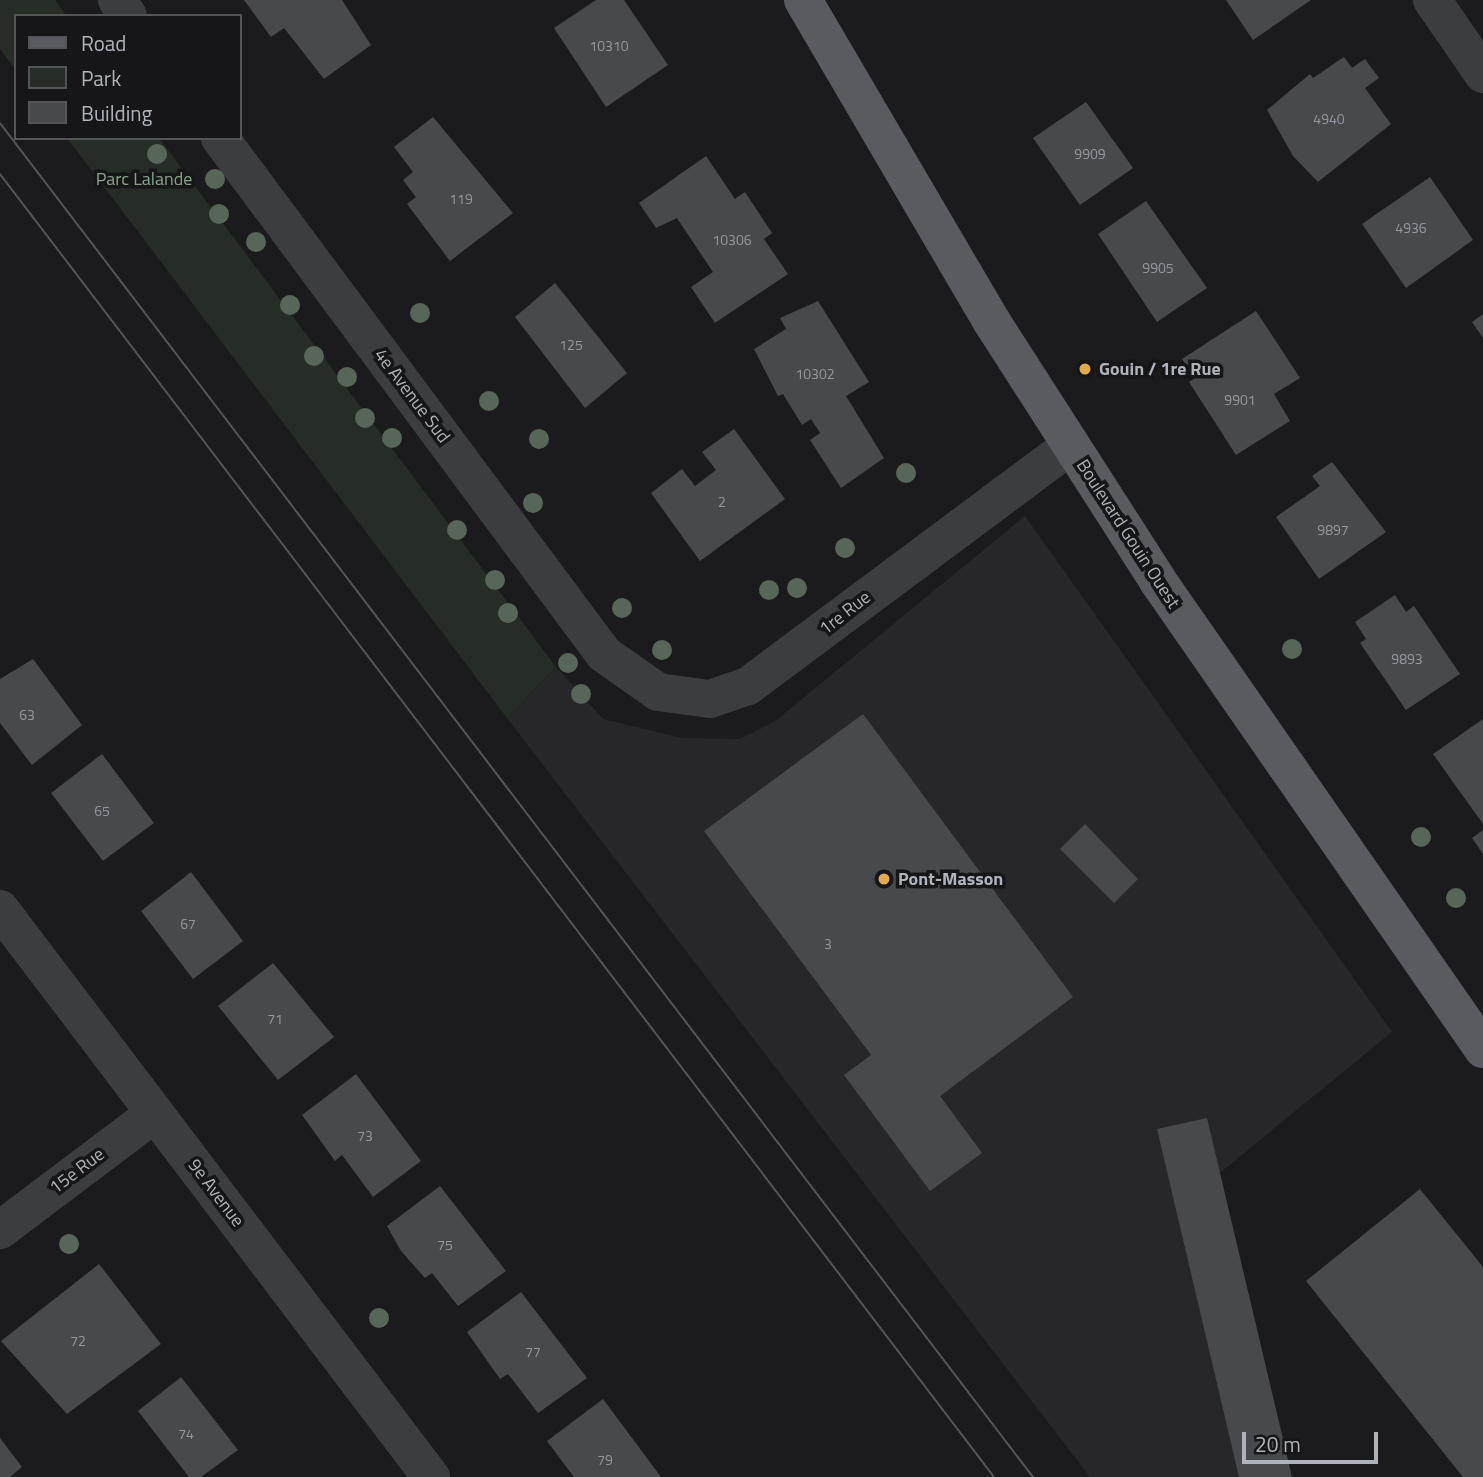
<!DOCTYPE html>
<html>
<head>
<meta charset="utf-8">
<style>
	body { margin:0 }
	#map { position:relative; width:1483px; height:1477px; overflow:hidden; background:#1b1b1d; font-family:"Titillium Web",sans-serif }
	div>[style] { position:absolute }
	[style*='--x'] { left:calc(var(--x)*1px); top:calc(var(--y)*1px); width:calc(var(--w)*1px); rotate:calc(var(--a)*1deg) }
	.built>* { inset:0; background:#27272a }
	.green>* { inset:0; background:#252d26 }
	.building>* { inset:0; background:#48494d }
	.minor>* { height:38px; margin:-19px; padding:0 19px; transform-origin:19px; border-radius:19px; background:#3c3d41 }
	.major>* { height:38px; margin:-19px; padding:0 19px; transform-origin:19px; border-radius:19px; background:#595b60 }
	.tram>* { height:2px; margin:-1px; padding:0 1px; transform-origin:1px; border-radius:1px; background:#54555a }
	.trees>* { width:20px; height:20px; margin:-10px; border-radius:50%; background:#576658 }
	.dots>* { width:19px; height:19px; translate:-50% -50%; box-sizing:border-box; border:4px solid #161618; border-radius:50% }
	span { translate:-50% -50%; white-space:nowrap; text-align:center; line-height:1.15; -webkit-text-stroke:7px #161618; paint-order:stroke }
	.number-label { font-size:14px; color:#9598a0 }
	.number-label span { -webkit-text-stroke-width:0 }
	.park-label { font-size:18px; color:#88a389 }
	.poi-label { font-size:18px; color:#afb3bb; font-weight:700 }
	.left { translate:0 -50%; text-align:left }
	.street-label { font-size:18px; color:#afb3bb }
	.legend { position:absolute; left:14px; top:14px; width:228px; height:126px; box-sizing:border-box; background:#161618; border:2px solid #535559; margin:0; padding:9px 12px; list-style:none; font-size:21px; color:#afb3bb }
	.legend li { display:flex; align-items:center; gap:14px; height:35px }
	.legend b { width:35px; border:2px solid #535559 }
	.scale { position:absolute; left:1242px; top:1432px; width:136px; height:32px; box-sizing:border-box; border:4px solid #afb3bb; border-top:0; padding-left:9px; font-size:21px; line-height:24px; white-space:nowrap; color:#afb3bb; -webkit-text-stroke:5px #161618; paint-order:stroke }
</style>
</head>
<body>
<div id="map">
	<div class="built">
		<i style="clip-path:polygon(1025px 516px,1392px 1032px,1216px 1176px,1275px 1477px,1090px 1477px,507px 718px,556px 667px,603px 719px,682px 738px,740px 739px,774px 722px)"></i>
	</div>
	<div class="green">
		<i style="clip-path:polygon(0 0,55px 0,67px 16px,16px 16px,16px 70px,0 49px)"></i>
		<i style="clip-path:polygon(67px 138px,159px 138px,556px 667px,507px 718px)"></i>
	</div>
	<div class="building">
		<i style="clip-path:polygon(244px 0,342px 0,371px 45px,324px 79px,284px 28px,271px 37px)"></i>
		<i style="clip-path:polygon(596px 0,624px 0,668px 65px,606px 107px,554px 28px)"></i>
		<i style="clip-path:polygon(1226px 0,1311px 0,1253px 40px)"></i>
		<i style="clip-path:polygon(1344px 57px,1352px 68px,1365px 59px,1379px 78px,1365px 88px,1391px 124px,1318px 182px,1293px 156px,1267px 110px,1310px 74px,1313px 78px)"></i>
		<i style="clip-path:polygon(1086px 102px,1133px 168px,1080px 205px,1033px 138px)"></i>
		<i style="clip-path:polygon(433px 117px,513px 213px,450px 261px,407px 204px,416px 197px,403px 180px,413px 172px,394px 147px)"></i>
		<i style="clip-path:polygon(706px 156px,735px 199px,745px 192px,772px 233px,764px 239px,788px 274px,715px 323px,691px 287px,713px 272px,677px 218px,656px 228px,639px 203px)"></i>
		<i style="clip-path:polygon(1430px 177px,1473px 240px,1406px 288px,1362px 224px)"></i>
		<i style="clip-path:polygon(1146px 201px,1207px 288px,1157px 322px,1098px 234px)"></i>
		<i style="clip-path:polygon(555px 283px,627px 373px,585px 408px,515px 317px)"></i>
		<i style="clip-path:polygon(818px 301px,869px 382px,846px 396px,884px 458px,841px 488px,810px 440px,820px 433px,811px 419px,802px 425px,783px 394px,778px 396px,754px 349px,786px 329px,780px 318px)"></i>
		<i style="clip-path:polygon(1256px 311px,1300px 378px,1274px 394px,1290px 421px,1236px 455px,1189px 382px,1195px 378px,1182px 359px)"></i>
		<i style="clip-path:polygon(1483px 314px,1483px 338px,1472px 322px)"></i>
		<i style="clip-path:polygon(734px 429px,785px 499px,700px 561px,651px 493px,682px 469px,695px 486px,716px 470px,702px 452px)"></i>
		<i style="clip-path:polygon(1332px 462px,1386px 532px,1319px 579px,1276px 517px,1320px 486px,1312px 476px)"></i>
		<i style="clip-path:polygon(1395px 595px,1406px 612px,1414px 606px,1460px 674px,1406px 710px,1360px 643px,1366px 639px,1355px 622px)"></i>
		<i style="clip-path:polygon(33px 659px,82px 725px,32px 765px,0 723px,0 679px)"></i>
		<i style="clip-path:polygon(863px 714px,1073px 997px,940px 1096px,982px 1153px,930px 1191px,844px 1075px,871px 1055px,704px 831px)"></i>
		<i style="clip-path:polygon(1483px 719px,1483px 824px,1433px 754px)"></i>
		<i style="clip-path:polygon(102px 754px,154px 823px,103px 861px,51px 793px)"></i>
		<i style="clip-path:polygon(1085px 824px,1138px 879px,1114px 903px,1060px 849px)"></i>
		<i style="clip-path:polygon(1483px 830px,1483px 854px,1472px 838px)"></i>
		<i style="clip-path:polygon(191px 872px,243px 941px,193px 979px,141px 911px)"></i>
		<i style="clip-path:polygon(273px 963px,334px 1037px,278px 1080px,218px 1006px)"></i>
		<i style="clip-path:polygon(356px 1074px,421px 1161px,373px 1197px,342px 1155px,335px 1161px,302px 1115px)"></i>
		<i style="clip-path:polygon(1207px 1118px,1292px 1477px,1239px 1477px,1157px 1129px)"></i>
		<i style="clip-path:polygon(440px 1186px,506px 1271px,458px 1306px,432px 1273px,425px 1278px,401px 1251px,387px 1226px)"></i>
		<i style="clip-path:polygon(1420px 1189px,1483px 1267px,1483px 1477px,1463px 1477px,1306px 1281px)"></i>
		<i style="clip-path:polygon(99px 1264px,161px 1344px,67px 1414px,1px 1341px)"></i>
		<i style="clip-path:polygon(521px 1292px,587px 1378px,538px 1413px,508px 1374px,500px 1379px,467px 1332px)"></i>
		<i style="clip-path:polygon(181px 1377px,238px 1450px,201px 1477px,189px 1477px,138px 1411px)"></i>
		<i style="clip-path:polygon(603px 1399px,661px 1477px,574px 1477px,547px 1441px)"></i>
		<i style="clip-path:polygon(0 1438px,22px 1467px,10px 1477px,0 1477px)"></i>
	</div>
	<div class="minor">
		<i style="--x:117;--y:0;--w:19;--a:55"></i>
		<i style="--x:1432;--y:0;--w:90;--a:55.4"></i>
		<i style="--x:220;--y:138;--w:643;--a:53.34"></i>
		<i style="--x:604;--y:654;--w:66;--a:35.1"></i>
		<i style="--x:658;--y:692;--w:52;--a:7.7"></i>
		<i style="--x:710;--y:699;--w:40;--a:-18.9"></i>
		<i style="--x:748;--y:686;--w:403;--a:-36.7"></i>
		<i style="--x:0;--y:909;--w:713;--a:52.81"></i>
		<i style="--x:0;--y:1230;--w:194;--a:-37"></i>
	</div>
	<div class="major">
		<i style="--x:803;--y:0;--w:373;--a:59.6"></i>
		<i style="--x:992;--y:322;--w:308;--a:57.3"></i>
		<i style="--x:1158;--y:581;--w:570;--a:55.22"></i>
	</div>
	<div class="tram">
		<i style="--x:0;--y:123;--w:1703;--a:52.66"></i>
		<i style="--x:0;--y:174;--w:1639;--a:52.66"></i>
	</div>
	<div class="trees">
		<i style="left:157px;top:154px"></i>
		<i style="left:215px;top:179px"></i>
		<i style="left:219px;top:214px"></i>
		<i style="left:256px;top:242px"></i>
		<i style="left:290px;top:305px"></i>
		<i style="left:420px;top:313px"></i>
		<i style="left:314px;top:356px"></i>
		<i style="left:347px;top:377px"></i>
		<i style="left:489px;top:401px"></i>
		<i style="left:365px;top:418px"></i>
		<i style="left:392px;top:438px"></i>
		<i style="left:539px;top:439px"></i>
		<i style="left:906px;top:473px"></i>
		<i style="left:533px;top:503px"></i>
		<i style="left:457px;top:530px"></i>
		<i style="left:845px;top:548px"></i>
		<i style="left:495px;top:580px"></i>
		<i style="left:797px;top:588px"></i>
		<i style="left:769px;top:590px"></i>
		<i style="left:622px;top:608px"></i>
		<i style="left:508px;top:613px"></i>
		<i style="left:1292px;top:649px"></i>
		<i style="left:662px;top:650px"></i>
		<i style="left:568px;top:663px"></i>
		<i style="left:581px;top:694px"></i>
		<i style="left:1421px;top:837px"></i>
		<i style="left:1456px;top:898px"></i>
		<i style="left:69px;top:1244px"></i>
		<i style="left:379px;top:1318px"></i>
	</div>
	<div class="dots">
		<i style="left:1085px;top:369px;background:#e0a950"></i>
		<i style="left:884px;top:879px;background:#e0a950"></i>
	</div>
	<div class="number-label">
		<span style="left:609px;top:46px">10310</span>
		<span style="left:1329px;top:119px">4940</span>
		<span style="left:1090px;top:154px">9909</span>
		<span style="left:461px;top:199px">119</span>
		<span style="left:1411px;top:228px">4936</span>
		<span style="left:732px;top:240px">10306</span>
		<span style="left:1158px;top:268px">9905</span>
		<span style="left:571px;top:345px">125</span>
		<span style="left:815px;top:374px">10302</span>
		<span style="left:1240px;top:400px">9901</span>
		<span style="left:722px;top:502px">2</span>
		<span style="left:1333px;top:530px">9897</span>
		<span style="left:1407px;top:659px">9893</span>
		<span style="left:27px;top:715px">63</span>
		<span style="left:102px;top:811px">65</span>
		<span style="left:188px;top:924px">67</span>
		<span style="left:828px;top:944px">3</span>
		<span style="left:275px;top:1019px">71</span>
		<span style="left:365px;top:1136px">73</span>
		<span style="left:445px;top:1245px">75</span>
		<span style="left:78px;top:1341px">72</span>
		<span style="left:533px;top:1352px">77</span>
		<span style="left:186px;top:1434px">74</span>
		<span style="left:605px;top:1460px">79</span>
	</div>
	<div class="park-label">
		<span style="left:144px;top:179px">Parc Lalande</span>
	</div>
	<div class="poi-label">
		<span class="left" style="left:1099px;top:369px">Gouin / 1re Rue</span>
		<span class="left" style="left:898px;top:879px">Pont-Masson</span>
	</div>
	<div class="street-label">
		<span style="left:412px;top:396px;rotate:53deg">4e Avenue Sud</span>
		<span style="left:1128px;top:534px;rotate:57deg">Boulevard Gouin Ouest</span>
		<span style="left:845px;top:613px;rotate:-38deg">1re Rue</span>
		<span style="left:77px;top:1171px;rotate:-37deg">15e Rue</span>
		<span style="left:216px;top:1193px;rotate:53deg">9e Avenue</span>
	</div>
	<ul class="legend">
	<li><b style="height:9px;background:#595b60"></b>Road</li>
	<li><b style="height:19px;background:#252d26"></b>Park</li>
	<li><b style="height:19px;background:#48494d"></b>Building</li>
	</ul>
	<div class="scale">20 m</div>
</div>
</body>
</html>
